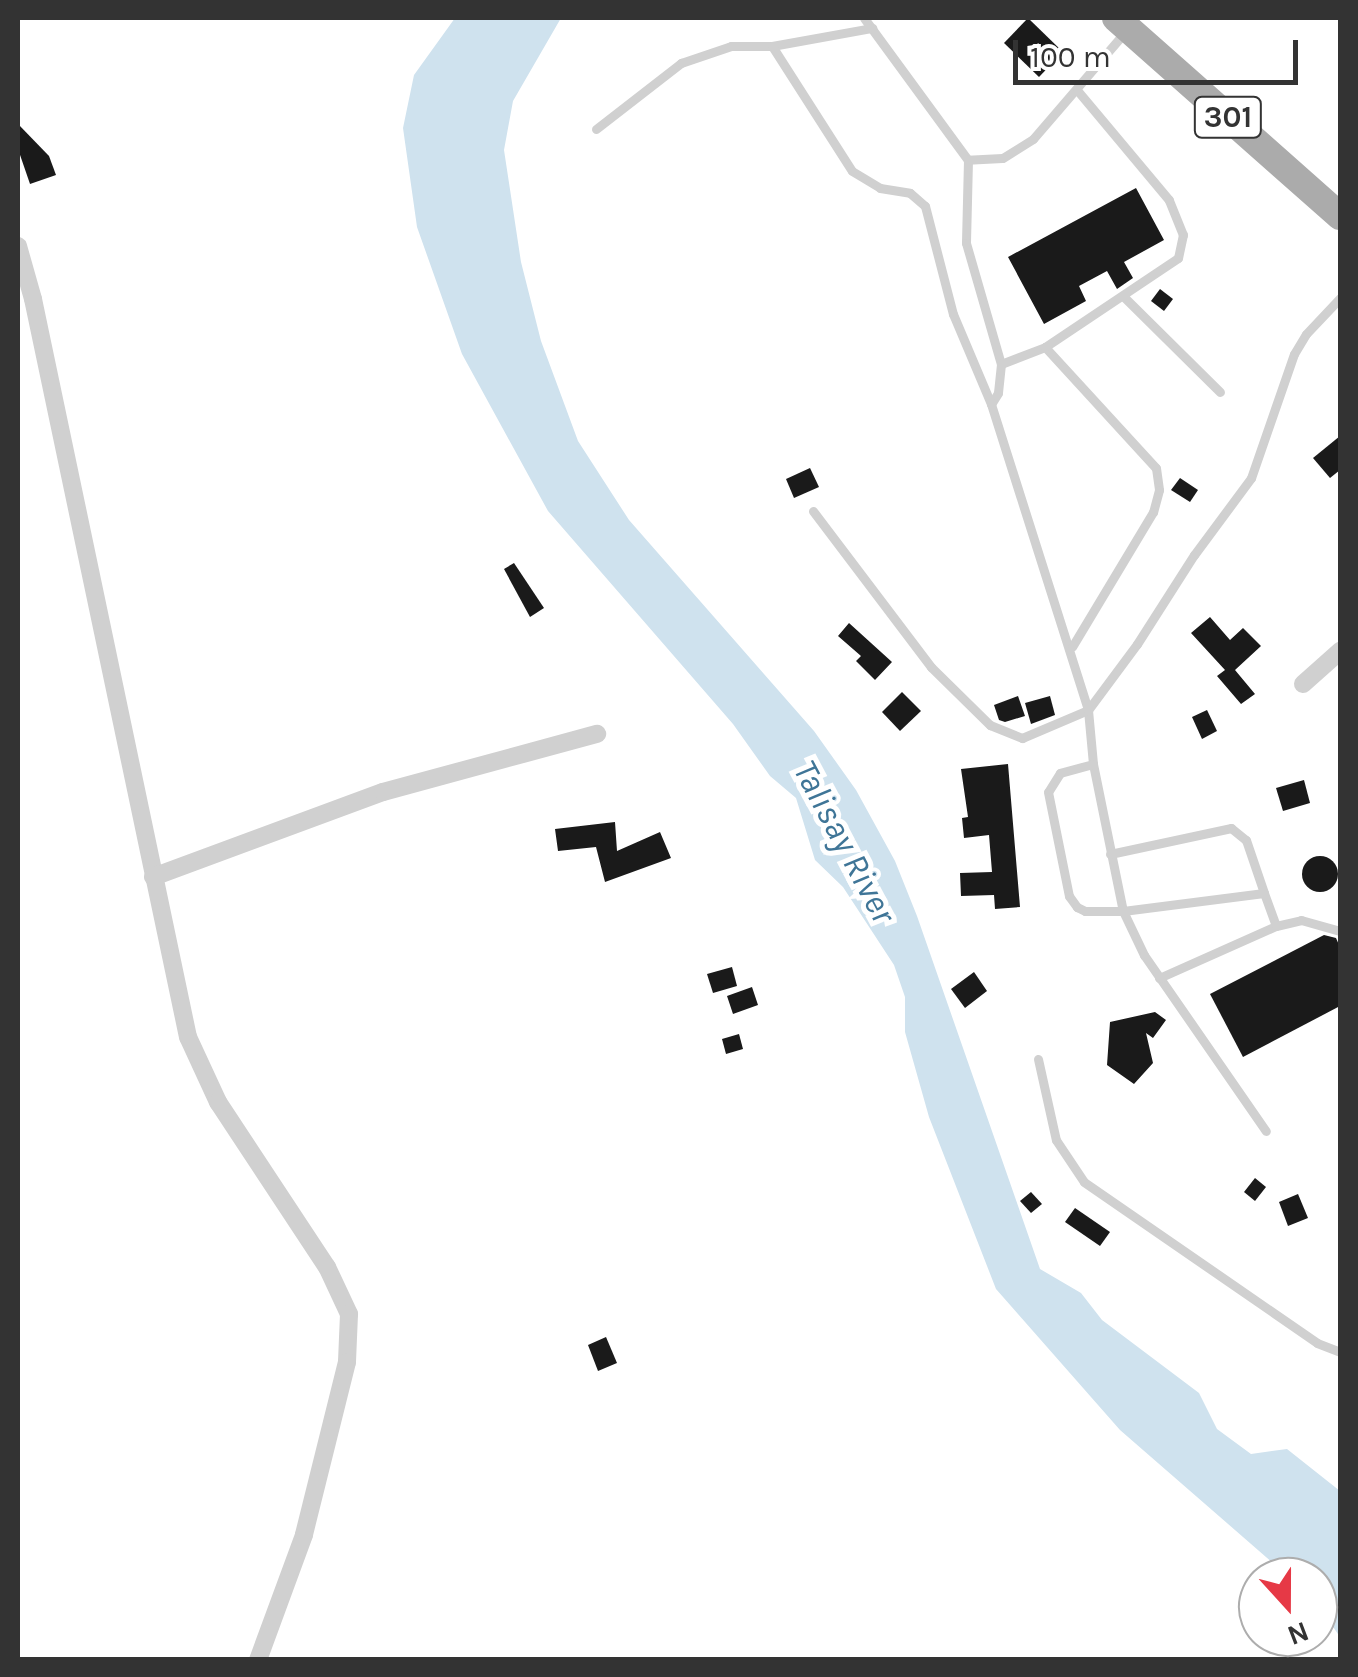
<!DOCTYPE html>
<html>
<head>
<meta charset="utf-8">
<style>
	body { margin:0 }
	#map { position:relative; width:1358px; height:1677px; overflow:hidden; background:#fff; font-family:Karla,sans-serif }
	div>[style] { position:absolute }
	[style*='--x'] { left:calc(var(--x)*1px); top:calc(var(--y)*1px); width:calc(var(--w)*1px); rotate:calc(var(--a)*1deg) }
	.water>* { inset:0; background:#cfe2ee }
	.building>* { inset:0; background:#1a1a1a }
	.round { border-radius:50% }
	.lane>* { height:9px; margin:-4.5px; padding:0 4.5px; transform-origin:4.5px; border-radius:4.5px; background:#d0d0d0 }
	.street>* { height:18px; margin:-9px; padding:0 9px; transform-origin:9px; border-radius:9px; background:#d0d0d0 }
	.primary>* { height:28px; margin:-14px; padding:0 14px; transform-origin:14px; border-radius:14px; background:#ababab }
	span { translate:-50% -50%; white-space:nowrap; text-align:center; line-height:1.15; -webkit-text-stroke:10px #fff; paint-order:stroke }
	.shield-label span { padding:2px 8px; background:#fff; border:2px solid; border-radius:8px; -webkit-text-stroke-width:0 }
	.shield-label { font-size:30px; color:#333; font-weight:700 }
	.water-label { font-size:35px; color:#3f7597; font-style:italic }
	.frame { position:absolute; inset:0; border:20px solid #333; pointer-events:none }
	.north { position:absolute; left:1238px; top:1557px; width:100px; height:100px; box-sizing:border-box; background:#fff; border:2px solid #adadad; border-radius:50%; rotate:159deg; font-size:28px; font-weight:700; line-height:40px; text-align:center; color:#333 }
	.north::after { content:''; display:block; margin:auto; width:35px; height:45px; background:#e63946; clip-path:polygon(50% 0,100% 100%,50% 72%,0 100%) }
	.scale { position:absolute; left:1013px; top:40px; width:285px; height:45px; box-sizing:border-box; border:5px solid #333; border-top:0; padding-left:12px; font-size:30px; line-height:35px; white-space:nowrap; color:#333; -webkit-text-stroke:8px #fff; paint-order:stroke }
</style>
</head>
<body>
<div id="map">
	<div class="water">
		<i style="clip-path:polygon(455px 18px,561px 18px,513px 101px,504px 150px,521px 262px,541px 341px,578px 441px,629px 520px,814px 731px,856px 790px,895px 861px,917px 916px,1040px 1269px,1081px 1293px,1102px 1320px,1199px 1393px,1217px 1429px,1251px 1454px,1287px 1449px,1340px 1491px,1340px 1637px,1318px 1605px,1318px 1577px,1289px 1577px,1120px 1430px,996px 1289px,929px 1117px,905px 1032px,905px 997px,894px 965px,843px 887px,815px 860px,796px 798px,770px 776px,733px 724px,548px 511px,462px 354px,417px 227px,403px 128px,414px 75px)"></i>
	</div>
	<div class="building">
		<i style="clip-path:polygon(1028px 18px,1063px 52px,1039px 77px,1004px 43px)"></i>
		<i style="clip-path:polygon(18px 124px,49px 156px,56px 175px,30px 184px,18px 149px)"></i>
		<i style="clip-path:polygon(1136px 188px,1164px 240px,1124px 262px,1133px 278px,1117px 289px,1107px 271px,1079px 286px,1086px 301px,1044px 324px,1008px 257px)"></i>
		<i style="clip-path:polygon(1160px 289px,1173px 299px,1164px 311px,1151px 301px)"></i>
		<i style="clip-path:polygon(1340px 436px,1340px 470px,1330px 478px,1313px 458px)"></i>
		<i style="clip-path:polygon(810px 468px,819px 487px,794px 498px,786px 479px)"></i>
		<i style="clip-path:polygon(1180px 478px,1198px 490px,1190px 502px,1171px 490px)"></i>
		<i style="clip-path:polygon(514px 563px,544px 608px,530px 617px,504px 569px)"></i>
		<i style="clip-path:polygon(1210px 617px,1230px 640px,1243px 628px,1261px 646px,1235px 670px,1255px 694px,1241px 704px,1217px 676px,1225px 670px,1191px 633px)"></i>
		<i style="clip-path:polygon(849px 623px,892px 662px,875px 680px,856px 661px,861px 656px,838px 636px)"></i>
		<i style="clip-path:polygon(902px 692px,921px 711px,900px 731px,882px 712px)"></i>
		<i style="clip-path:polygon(1018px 696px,1025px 716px,1005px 722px,999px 720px,994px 705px)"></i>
		<i style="clip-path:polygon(1050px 696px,1055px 715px,1031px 724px,1025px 703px)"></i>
		<i style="clip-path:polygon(1207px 710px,1217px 731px,1202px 739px,1192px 717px)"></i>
		<i style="clip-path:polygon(1008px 764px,1020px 907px,995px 909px,994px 895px,961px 896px,960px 873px,992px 872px,989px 835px,964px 838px,962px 818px,968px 817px,961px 769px)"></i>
		<i style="clip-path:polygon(1304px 780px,1310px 803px,1283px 811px,1276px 788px)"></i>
		<i style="clip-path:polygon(615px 822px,617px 851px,660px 832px,671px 858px,605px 882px,596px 847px,558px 851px,555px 829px)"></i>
		<i class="round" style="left:1302px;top:856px;width:36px;height:36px"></i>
		<i style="clip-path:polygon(1324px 935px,1336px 938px,1340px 947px,1340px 1006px,1243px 1057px,1210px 994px)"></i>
		<i style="clip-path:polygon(732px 967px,737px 986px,713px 993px,707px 974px)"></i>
		<i style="clip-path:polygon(974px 972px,987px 991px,965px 1008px,951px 989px)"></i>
		<i style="clip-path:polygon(752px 987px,758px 1005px,733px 1014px,727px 996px)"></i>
		<i style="clip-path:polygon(1155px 1012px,1166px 1020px,1153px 1038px,1146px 1033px,1153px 1063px,1134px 1084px,1107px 1065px,1110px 1022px)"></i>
		<i style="clip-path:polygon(739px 1034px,743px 1049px,726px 1054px,722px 1039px)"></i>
		<i style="clip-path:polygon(1255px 1178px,1266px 1187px,1255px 1201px,1244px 1192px)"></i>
		<i style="clip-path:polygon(1031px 1192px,1042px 1204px,1031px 1213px,1020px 1201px)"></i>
		<i style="clip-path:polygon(1298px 1194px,1308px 1218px,1288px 1226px,1279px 1202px)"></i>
		<i style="clip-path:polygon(1075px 1208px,1110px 1232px,1100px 1246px,1065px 1222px)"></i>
		<i style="clip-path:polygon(606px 1337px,617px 1363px,598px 1371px,588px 1345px)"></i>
	</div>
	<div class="lane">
		<i style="--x:864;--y:18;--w:176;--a:53.8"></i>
		<i style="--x:1125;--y:32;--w:141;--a:130.7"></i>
		<i style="--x:1033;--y:139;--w:36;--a:148"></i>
		<i style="--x:1002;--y:158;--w:34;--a:177"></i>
		<i style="--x:968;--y:160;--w:83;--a:91.4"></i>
		<i style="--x:966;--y:243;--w:126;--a:73.9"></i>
		<i style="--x:1001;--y:364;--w:29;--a:96"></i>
		<i style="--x:998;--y:393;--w:13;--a:122"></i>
		<i style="--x:991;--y:404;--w:321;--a:72.4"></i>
		<i style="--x:1088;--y:710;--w:54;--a:84.7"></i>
		<i style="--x:1093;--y:764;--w:150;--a:78.5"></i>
		<i style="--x:1123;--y:911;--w:49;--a:64.5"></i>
		<i style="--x:1144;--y:955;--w:214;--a:55.3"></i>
		<i style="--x:772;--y:46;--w:102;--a:-10.2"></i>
		<i style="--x:596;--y:129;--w:108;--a:-37.8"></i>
		<i style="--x:681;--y:63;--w:53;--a:-18.8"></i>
		<i style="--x:731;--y:46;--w:41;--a:0"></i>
		<i style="--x:772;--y:46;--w:148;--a:57.4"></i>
		<i style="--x:852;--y:171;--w:33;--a:31"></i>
		<i style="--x:880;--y:188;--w:30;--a:9"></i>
		<i style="--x:910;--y:193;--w:20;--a:41"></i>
		<i style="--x:925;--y:206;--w:112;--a:75.5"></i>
		<i style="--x:953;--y:314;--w:98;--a:67.1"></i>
		<i style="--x:1124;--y:297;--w:135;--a:44.7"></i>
		<i style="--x:1045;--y:347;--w:164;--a:47.5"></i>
		<i style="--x:1156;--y:468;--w:22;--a:82"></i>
		<i style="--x:1159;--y:490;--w:23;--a:105"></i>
		<i style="--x:1153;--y:512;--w:157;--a:121"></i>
		<i style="--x:1001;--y:364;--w:47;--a:-21.1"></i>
		<i style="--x:1045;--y:347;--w:160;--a:-33.8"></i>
		<i style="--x:1178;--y:258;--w:24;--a:-78"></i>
		<i style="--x:1183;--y:235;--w:38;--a:-112"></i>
		<i style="--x:1169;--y:200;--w:143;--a:-129.9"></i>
		<i style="--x:813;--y:511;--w:196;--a:52.9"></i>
		<i style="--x:931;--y:667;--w:83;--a:44.5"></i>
		<i style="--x:990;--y:725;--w:35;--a:22"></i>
		<i style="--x:1022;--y:738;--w:72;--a:-23"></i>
		<i style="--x:1088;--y:710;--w:82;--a:-53.4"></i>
		<i style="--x:1137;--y:644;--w:106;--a:-57.4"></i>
		<i style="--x:1194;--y:555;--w:96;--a:-53.5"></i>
		<i style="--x:1251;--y:478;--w:131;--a:-70.9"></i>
		<i style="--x:1294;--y:354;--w:23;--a:-59"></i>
		<i style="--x:1306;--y:334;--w:50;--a:-46.6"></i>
		<i style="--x:1093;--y:764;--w:34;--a:165"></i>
		<i style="--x:1060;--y:773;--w:22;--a:122"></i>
		<i style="--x:1048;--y:792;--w:106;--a:78.6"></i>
		<i style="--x:1069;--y:896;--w:14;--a:54"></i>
		<i style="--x:1077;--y:907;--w:9;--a:27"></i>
		<i style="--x:1085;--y:911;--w:38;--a:0"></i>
		<i style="--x:1123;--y:911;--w:142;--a:-7.3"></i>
		<i style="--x:1264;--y:893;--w:35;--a:70"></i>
		<i style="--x:1110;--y:854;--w:124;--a:-12.1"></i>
		<i style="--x:1231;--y:828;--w:19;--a:39"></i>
		<i style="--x:1246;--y:840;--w:56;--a:71.2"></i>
		<i style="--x:1159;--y:978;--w:128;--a:-24"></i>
		<i style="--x:1276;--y:926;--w:26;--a:-13"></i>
		<i style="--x:1301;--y:920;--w:41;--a:15.8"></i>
		<i style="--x:1038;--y:1059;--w:83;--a:77.5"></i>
		<i style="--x:1056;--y:1140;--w:50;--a:56.3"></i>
		<i style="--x:1084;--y:1182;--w:283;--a:34.6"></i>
		<i style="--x:1317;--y:1343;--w:25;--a:21"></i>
	</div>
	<div class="street">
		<i style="--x:18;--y:246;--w:55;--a:74.2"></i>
		<i style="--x:33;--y:299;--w:754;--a:78.14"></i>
		<i style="--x:188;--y:1037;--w:72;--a:65.2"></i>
		<i style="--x:218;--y:1102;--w:198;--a:56.6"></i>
		<i style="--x:327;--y:1267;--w:52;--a:64.9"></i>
		<i style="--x:349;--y:1314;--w:48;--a:92.4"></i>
		<i style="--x:347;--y:1362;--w:178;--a:104"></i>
		<i style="--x:304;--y:1535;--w:133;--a:110.2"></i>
		<i style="--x:1303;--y:684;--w:50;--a:-41.7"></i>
		<i style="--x:153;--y:877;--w:245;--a:-20.3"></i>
		<i style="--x:383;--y:792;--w:222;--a:-15.2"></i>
	</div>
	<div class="primary">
		<i style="--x:1116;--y:18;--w:299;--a:41.5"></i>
	</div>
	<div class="shield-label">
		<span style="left:1228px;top:117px">301</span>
	</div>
	<div class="water-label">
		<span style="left:844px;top:842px;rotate:62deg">Talisay River</span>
	</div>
	<div class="frame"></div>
	<div class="north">N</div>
	<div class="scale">100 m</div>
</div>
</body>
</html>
